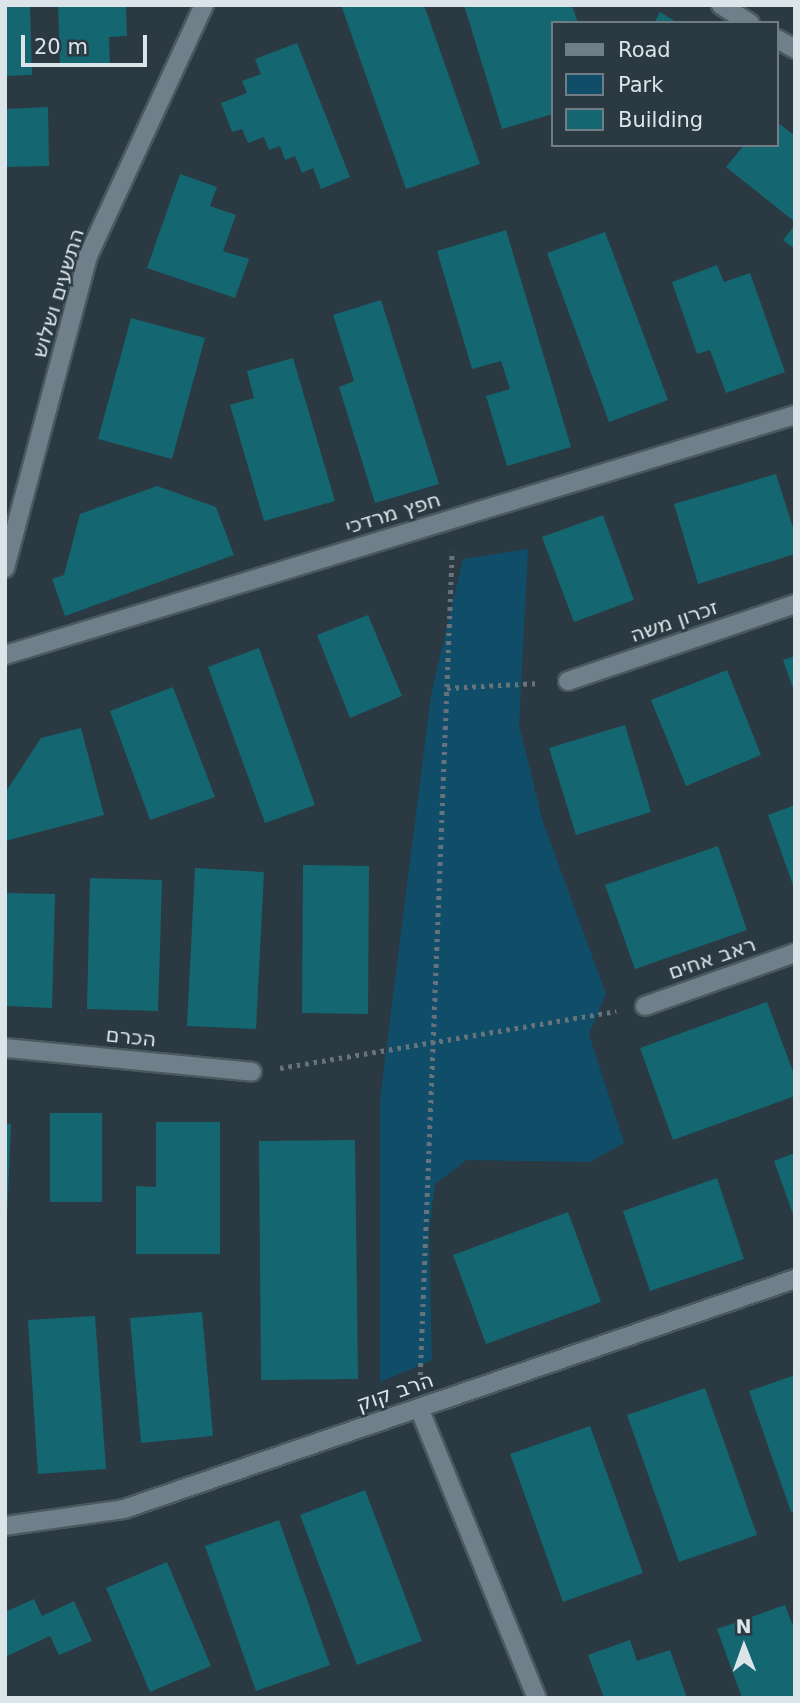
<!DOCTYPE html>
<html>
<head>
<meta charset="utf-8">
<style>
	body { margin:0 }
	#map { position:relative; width:800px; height:1703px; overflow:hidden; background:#2b3942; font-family:"DejaVu Sans","Noto Sans Hebrew",sans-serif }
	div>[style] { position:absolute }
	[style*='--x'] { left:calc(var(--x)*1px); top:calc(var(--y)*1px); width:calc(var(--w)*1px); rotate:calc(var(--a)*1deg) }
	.green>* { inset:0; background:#0f4d69 }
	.building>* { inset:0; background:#146670 }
	.path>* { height:4.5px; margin-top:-2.25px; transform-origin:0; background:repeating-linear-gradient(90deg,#67737b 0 3.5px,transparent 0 8.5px) }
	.roads { filter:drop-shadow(2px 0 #4b585e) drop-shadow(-2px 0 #4b585e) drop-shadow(0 2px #4b585e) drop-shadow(0 -2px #4b585e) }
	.street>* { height:18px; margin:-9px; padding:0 9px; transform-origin:9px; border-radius:9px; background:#70808a }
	span { translate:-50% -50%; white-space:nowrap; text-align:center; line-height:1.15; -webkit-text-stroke:5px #2b3942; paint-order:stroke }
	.street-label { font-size:21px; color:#dbe4e9 }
	.frame { position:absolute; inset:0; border:7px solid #dbe4e9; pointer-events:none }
	.legend { position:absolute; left:551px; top:21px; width:228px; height:126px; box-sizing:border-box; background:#2b3942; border:2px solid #717d85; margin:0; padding:9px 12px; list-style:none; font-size:21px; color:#dbe4e9 }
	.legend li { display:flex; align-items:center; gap:14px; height:35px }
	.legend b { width:35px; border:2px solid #717d85 }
	.north { position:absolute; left:709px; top:1612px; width:70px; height:70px; -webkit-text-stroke:5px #2b3942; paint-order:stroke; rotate:359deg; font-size:19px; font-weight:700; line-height:28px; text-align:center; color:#dbe4e9 }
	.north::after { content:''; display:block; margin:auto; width:24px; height:32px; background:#dbe4e9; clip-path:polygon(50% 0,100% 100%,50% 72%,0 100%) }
	.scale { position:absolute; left:21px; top:35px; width:126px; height:32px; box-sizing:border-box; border:4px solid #dbe4e9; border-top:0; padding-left:9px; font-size:21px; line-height:24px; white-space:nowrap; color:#dbe4e9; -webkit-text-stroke:5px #2b3942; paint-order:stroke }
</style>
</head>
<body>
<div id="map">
	<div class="green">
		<i style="clip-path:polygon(528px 549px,519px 725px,543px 822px,606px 994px,589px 1034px,624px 1143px,590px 1162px,467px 1160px,435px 1184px,429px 1231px,432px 1360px,380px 1382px,380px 1100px,431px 695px,463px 559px)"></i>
	</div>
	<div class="building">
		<i style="clip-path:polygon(5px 5px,30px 5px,32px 75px,5px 76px)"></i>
		<i style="clip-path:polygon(58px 5px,126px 5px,127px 36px,109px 37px,110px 64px,60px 66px)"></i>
		<i style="clip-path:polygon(341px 5px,424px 5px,480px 164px,406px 189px)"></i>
		<i style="clip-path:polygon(464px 5px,572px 5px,578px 23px,553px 23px,553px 114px,502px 129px)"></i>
		<i style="clip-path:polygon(660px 12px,678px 23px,654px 23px)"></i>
		<i style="clip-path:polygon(297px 43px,350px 177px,321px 189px,313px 168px,302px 173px,295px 156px,285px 160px,280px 146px,269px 150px,264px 137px,248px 143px,242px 129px,232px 132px,221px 103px,247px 93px,242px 81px,261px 74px,255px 59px)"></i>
		<i style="clip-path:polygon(48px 107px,49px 166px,5px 167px,5px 109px)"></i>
		<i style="clip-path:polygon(777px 122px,795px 136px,795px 222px,726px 167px,744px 145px,777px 145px)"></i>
		<i style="clip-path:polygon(180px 174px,217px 187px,210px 206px,236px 215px,223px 251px,249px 259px,235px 298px,147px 268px)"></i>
		<i style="clip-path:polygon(795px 225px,795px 249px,783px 240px)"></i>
		<i style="clip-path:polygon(506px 230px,571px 447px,507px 466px,486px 396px,510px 389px,501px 361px,472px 369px,437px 251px)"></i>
		<i style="clip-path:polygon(605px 232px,668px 400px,609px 422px,547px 253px)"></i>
		<i style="clip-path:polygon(717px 265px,724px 282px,750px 273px,785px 372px,726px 393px,710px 350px,697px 354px,672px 282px)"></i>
		<i style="clip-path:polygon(381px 300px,439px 484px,375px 503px,339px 387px,354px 381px,333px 315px)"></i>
		<i style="clip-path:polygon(131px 318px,205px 338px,172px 459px,98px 439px)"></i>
		<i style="clip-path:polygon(293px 358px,335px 501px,264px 521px,230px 405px,254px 398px,247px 371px)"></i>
		<i style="clip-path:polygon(776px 474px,795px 534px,795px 554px,698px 584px,674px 504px)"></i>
		<i style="clip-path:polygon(157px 486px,216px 507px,234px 555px,65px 616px,52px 579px,64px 575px,80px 514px)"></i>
		<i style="clip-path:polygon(603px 515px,634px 600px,574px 622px,542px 537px)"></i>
		<i style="clip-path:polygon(368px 615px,402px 696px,350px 718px,317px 635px)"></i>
		<i style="clip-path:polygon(259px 648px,315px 805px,265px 823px,208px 667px)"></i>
		<i style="clip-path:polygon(795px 656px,795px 691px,794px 691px,783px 660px)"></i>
		<i style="clip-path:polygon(727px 670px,761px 755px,686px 786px,651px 700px)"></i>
		<i style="clip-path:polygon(173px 687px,215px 797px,150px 820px,110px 711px)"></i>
		<i style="clip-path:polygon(625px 725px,651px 812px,576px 835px,549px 748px)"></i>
		<i style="clip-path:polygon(81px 728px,104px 815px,5px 841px,5px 793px,41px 738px)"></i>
		<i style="clip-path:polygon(795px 805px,795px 887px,794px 888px,768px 815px)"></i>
		<i style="clip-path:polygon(718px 846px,747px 930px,635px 969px,605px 885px)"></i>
		<i style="clip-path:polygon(303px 865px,369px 866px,368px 1014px,302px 1013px)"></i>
		<i style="clip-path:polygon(195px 868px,264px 872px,256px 1029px,187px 1026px)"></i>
		<i style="clip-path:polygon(90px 878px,162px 880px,158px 1011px,87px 1009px)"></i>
		<i style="clip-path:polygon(5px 893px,55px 894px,52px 1008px,5px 1006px)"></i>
		<i style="clip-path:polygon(767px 1002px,795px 1077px,795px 1096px,673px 1140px,640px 1048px)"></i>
		<i style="clip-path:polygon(50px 1113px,102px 1113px,102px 1202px,50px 1202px)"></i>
		<i style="clip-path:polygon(156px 1122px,220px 1122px,220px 1254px,136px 1254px,136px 1186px,156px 1187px)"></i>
		<i style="clip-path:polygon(5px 1124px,11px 1124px,7px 1216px,5px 1216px)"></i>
		<i style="clip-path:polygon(355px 1140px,358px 1379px,261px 1380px,259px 1141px)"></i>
		<i style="clip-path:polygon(795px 1153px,795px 1217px,794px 1217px,774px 1161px)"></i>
		<i style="clip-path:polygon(717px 1178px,744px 1259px,650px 1291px,623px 1211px)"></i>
		<i style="clip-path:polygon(568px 1212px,601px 1302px,486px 1344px,453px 1255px)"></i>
		<i style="clip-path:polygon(202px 1312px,213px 1436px,141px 1443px,130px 1318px)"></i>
		<i style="clip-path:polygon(95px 1316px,106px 1469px,38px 1474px,28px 1320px)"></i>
		<i style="clip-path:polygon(795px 1375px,795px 1510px,791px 1512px,749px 1391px)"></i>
		<i style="clip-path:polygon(705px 1388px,757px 1535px,679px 1562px,627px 1415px)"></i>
		<i style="clip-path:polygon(590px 1426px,643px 1573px,563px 1602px,510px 1454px)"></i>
		<i style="clip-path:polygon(365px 1490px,422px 1641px,357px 1665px,300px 1515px)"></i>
		<i style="clip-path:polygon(279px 1520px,330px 1665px,256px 1691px,205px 1546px)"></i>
		<i style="clip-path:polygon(167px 1562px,211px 1666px,150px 1692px,106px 1588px)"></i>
		<i style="clip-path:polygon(34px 1599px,42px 1616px,74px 1601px,92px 1641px,59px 1655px,50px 1636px,5px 1657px,5px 1612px)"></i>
		<i style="clip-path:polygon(785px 1605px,795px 1631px,795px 1698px,742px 1698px,717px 1629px)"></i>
		<i style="clip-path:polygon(630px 1640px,637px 1661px,670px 1650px,687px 1698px,604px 1698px,588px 1655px)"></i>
	</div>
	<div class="path">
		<i style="--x:447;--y:688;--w:93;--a:-3.1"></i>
		<i style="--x:280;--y:1068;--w:341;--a:-9.6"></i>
		<i style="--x:420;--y:1375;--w:825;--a:-87.78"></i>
	</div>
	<div class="roads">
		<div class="street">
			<i style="--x:721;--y:5;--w:34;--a:32"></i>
			<i style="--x:777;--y:39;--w:21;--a:29"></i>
			<i style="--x:5;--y:568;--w:323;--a:-75.1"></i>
			<i style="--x:88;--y:256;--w:277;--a:-65.2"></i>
			<i style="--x:5;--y:655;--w:826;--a:-16.9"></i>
			<i style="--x:568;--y:681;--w:240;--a:-18.7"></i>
			<i style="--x:645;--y:1006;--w:159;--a:-19.5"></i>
			<i style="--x:5;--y:1048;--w:248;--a:5.5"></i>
			<i style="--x:419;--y:1408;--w:313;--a:67.9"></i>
			<i style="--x:5;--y:1526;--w:120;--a:-8.1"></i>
			<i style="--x:124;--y:1509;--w:709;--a:-18.92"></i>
		</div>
	</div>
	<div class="street-label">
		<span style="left:58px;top:293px;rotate:-73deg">התשעים ושלוש</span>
		<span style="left:393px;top:513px;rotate:-17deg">חפץ מרדכי</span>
		<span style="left:674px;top:621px;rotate:-19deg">זכרון משה</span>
		<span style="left:712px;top:958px;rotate:-19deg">ראב אחים</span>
		<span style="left:131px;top:1037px;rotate:6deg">הכרם</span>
		<span style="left:395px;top:1392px;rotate:-19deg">הרב קוק</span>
	</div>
	<div class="frame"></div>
	<ul class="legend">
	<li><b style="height:9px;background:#70808a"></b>Road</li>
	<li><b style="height:19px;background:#0f4d69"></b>Park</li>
	<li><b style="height:19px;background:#146670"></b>Building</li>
	</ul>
	<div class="north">N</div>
	<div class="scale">20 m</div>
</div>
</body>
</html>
